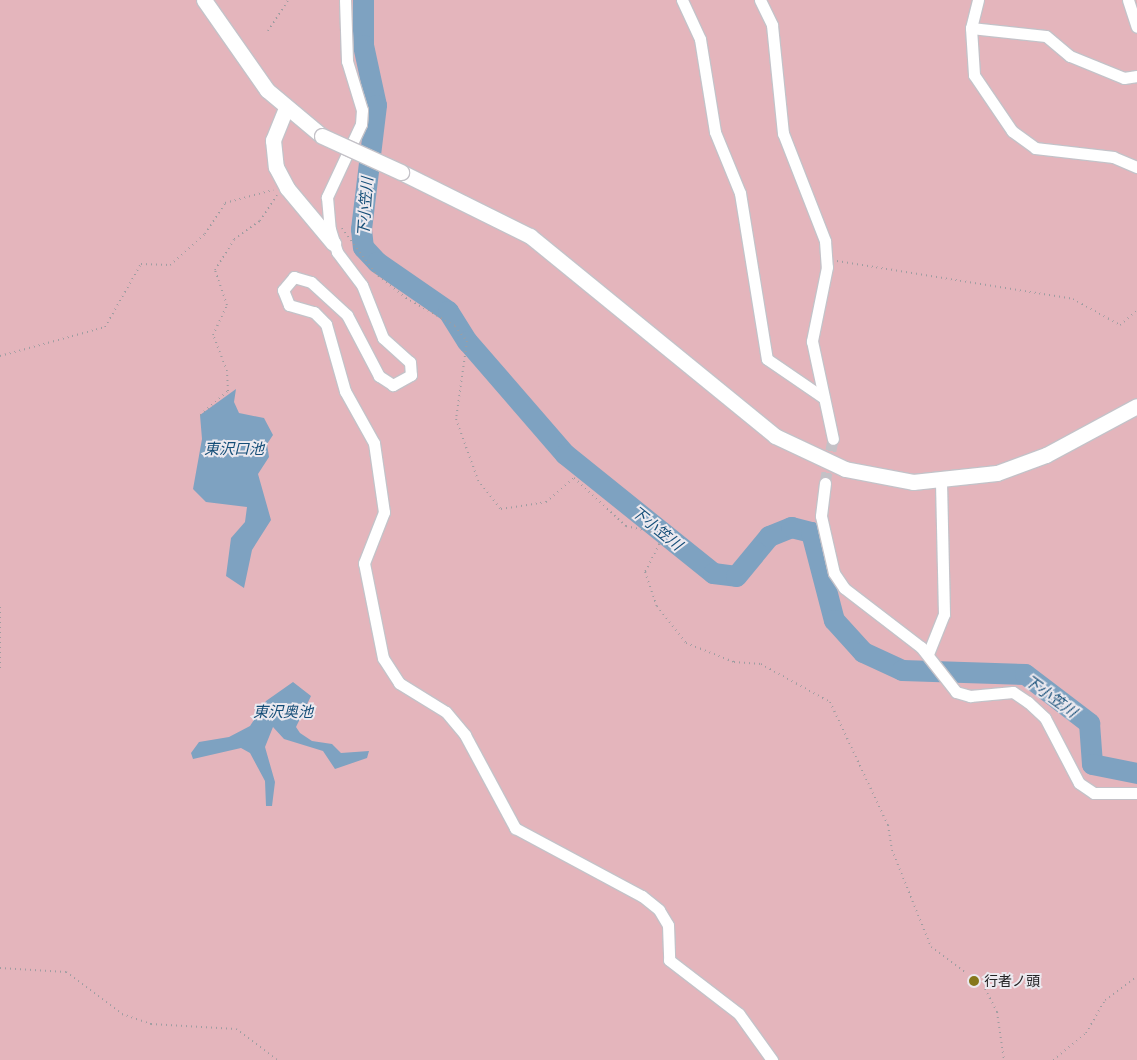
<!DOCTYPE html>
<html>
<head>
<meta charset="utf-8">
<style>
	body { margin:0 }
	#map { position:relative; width:1137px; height:1060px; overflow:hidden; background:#ece9ef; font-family:"Asap Condensed","Noto Sans JP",sans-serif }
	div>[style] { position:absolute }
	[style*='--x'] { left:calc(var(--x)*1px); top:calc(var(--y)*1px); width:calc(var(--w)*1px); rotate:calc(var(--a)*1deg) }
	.green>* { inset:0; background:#e4b5bc }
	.water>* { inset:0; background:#7ea2c1 }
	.river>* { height:21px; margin:-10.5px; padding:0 10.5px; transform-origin:10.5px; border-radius:10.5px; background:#7ea2c1 }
	.minor-tunnel>* { height:11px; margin-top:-5.5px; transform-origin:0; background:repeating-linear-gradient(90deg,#c4c1c6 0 11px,transparent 0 16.5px) }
	.path>* { height:2px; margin-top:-1px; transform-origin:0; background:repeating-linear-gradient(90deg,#9f9da1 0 1px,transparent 0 5px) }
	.roads { filter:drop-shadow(1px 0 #c4c2c8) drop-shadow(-1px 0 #c4c2c8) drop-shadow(0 1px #c4c2c8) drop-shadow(0 -1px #c4c2c8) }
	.minor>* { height:11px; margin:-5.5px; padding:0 5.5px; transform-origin:5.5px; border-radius:5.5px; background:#fff }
	.tertiary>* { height:15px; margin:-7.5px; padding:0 7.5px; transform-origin:7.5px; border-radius:7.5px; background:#fff }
	.bridges { filter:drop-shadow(1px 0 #c4c2c8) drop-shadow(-1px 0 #c4c2c8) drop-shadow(0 1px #c4c2c8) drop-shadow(0 -1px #c4c2c8) }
	.tertiary-bridge>* { height:15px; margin:-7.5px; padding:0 7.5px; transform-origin:7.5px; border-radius:7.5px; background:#fff }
	.dots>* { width:14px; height:14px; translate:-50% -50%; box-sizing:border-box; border:2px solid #ece9ef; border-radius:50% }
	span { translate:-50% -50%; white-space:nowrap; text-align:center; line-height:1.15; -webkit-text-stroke:4px #ece9ef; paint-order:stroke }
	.poi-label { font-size:14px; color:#232224 }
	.left { translate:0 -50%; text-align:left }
	.water-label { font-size:15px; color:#144d77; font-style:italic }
</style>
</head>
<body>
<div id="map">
	<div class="green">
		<i style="clip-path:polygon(0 0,1137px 0,1137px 1060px,0 1060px)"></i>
	</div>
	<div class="water">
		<i style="clip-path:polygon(236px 389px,234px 402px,239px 413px,264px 418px,273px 435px,267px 444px,269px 457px,258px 474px,271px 520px,252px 550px,244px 588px,226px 576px,231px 538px,245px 522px,247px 507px,206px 502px,193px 489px,202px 439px,200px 415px)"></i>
		<i style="clip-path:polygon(293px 682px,311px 696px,296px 727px,300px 733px,312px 741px,332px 744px,341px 753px,369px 751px,367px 758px,335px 769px,323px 751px,284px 739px,273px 727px,265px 747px,275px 782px,272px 806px,266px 806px,265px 781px,250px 753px,241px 748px,193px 759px,191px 753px,199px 742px,229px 737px,250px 726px,266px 701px)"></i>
	</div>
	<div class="river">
		<i style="--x:363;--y:0;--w:45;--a:90"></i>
		<i style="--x:363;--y:45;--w:61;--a:77.8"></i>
		<i style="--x:376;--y:105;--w:125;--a:96.9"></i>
		<i style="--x:361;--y:229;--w:18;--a:84"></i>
		<i style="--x:363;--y:247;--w:21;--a:47"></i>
		<i style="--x:377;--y:262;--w:86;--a:34.6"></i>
		<i style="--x:448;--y:311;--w:36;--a:58"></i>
		<i style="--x:467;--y:341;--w:150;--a:49.1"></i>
		<i style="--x:565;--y:454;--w:190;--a:38.8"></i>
		<i style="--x:713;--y:573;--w:23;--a:7"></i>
		<i style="--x:736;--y:576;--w:52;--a:-50.5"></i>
		<i style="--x:769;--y:536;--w:24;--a:-22"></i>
		<i style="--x:791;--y:527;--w:21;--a:14"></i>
		<i style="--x:811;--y:532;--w:91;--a:75.4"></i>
		<i style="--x:834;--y:620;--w:43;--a:47.8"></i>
		<i style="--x:863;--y:652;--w:43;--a:24.8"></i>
		<i style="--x:902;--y:670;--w:123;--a:1.9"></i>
		<i style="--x:1025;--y:674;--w:81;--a:37.4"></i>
		<i style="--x:1089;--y:723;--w:41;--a:85.8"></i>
		<i style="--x:1092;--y:764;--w:46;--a:11.3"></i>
	</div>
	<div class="minor-tunnel">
		<i style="--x:825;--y:483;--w:45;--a:-79.7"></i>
	</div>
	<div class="path">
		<i style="--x:268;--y:31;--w:37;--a:-57"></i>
		<i style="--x:342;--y:228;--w:60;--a:53.1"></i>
		<i style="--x:378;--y:276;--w:36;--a:38"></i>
		<i style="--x:406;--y:298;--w:56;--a:29.7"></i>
		<i style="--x:455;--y:326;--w:19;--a:51"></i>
		<i style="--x:467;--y:341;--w:79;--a:98"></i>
		<i style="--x:456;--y:419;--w:65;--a:70.2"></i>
		<i style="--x:478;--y:480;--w:37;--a:52"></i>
		<i style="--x:501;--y:509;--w:46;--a:-8.8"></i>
		<i style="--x:546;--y:502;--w:37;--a:-41"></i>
		<i style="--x:574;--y:478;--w:71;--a:42.7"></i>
		<i style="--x:626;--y:526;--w:39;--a:13"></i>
		<i style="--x:664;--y:535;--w:42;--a:117.2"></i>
		<i style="--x:645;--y:572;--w:36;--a:71"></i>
		<i style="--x:657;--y:606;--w:47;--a:51.9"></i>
		<i style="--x:686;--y:643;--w:52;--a:21.6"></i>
		<i style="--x:734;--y:662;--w:27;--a:4"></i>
		<i style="--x:761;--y:664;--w:79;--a:28.8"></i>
		<i style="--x:830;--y:702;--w:136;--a:64.8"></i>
		<i style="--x:888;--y:825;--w:25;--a:81"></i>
		<i style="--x:892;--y:850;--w:105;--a:68.1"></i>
		<i style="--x:931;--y:947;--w:44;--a:36.6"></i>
		<i style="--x:837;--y:261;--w:239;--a:9.1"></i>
		<i style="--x:1073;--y:299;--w:54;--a:29"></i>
		<i style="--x:1120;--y:325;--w:23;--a:-41"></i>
		<i style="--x:0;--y:356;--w:109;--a:-15.4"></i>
		<i style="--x:105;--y:327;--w:73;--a:-60.3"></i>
		<i style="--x:141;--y:264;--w:29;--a:2"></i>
		<i style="--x:170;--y:265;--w:47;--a:-41.5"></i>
		<i style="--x:205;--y:234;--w:37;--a:-57"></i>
		<i style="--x:225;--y:203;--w:50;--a:-15.2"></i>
		<i style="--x:200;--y:415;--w:37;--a:-41"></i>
		<i style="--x:228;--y:391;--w:20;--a:-93"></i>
		<i style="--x:227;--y:371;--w:39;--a:-111"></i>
		<i style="--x:213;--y:335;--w:33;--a:-65"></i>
		<i style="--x:227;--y:305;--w:37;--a:-109"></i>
		<i style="--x:215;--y:270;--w:36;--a:-58"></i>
		<i style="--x:234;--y:239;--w:32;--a:-35"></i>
		<i style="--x:260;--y:221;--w:31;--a:-57"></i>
		<i style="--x:0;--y:607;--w:64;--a:90"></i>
		<i style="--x:0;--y:968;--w:66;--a:3.5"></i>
		<i style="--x:66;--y:972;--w:70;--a:36.9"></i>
		<i style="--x:122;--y:1014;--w:31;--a:19"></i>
		<i style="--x:151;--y:1024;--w:85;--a:3.4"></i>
		<i style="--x:236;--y:1029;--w:51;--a:37.1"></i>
		<i style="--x:985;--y:989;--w:26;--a:62"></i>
		<i style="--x:997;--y:1012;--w:49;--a:81.7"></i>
		<i style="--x:1053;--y:1060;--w:43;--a:-39.3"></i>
		<i style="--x:1086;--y:1033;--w:38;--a:-60"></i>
		<i style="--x:1105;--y:1000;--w:40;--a:-37"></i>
	</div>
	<div class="roads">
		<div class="minor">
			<i style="--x:345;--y:0;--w:61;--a:88.1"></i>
			<i style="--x:347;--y:61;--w:51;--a:73"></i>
			<i style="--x:362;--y:110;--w:14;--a:94"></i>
			<i style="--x:361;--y:124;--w:81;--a:115"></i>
			<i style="--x:327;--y:197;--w:32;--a:85"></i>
			<i style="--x:330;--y:229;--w:24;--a:73"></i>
			<i style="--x:337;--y:252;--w:41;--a:52.9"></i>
			<i style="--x:362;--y:285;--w:57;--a:68.4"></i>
			<i style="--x:383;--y:338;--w:36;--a:42"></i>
			<i style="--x:410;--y:362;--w:13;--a:86"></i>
			<i style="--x:411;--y:375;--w:21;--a:151"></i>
			<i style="--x:393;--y:385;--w:17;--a:-147"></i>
			<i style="--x:379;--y:376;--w:69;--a:-117.7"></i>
			<i style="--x:347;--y:315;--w:49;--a:-137.5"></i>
			<i style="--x:311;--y:282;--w:18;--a:-164"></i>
			<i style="--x:294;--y:277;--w:17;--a:130"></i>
			<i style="--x:283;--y:290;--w:16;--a:68"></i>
			<i style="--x:289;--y:305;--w:26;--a:16"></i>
			<i style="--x:314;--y:312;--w:17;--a:45"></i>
			<i style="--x:326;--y:324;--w:70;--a:74.2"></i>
			<i style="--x:345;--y:391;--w:60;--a:60.9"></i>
			<i style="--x:374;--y:443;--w:70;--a:81.8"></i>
			<i style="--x:384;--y:512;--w:55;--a:111.4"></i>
			<i style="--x:364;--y:563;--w:97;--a:78.7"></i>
			<i style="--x:383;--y:658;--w:30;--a:57"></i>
			<i style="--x:399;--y:683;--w:55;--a:31.7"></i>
			<i style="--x:446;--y:712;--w:30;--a:50"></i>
			<i style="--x:465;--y:735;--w:106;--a:61.7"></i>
			<i style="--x:515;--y:828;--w:144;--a:28.2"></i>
			<i style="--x:642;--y:896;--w:22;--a:39"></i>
			<i style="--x:659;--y:910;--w:17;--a:59"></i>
			<i style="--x:668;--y:925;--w:35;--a:88"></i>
			<i style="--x:669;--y:960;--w:88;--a:37.6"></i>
			<i style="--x:739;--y:1014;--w:57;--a:54.3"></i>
			<i style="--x:682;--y:0;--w:43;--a:65.2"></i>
			<i style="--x:700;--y:39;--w:94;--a:80.8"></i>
			<i style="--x:715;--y:132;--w:66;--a:67.7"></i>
			<i style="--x:740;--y:193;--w:168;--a:80.8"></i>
			<i style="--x:767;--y:359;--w:69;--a:34.4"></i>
			<i style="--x:760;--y:0;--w:28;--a:64"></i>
			<i style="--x:772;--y:25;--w:109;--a:84.2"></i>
			<i style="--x:783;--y:133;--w:116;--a:68.7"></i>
			<i style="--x:825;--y:241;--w:26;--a:86"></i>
			<i style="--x:827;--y:267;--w:76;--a:101.5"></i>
			<i style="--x:812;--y:341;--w:100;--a:77.9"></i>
			<i style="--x:978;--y:0;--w:29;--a:104"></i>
			<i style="--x:971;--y:28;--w:47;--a:86.3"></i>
			<i style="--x:974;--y:75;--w:68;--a:55.8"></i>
			<i style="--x:1012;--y:131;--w:29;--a:36"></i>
			<i style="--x:1035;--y:148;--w:79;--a:6.6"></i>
			<i style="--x:1113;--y:157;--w:26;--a:23"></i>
			<i style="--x:1128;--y:0;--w:28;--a:72"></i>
			<i style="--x:971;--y:28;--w:75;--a:6.1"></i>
			<i style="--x:1046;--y:36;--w:31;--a:40"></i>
			<i style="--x:1070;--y:56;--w:58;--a:22.2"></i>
			<i style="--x:1124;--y:78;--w:13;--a:-9"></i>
			<i style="--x:825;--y:483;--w:33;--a:97"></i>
			<i style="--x:821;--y:516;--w:58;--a:77.2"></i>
			<i style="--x:834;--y:573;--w:18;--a:56"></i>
			<i style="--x:844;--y:588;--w:97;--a:37.5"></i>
			<i style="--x:921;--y:647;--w:57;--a:52.1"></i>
			<i style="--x:956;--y:692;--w:15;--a:16"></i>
			<i style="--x:970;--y:696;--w:43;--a:-5.3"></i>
			<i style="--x:1013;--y:692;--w:18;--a:34"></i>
			<i style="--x:1028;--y:702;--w:23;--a:43"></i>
			<i style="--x:1045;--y:718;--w:73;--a:62.4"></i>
			<i style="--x:1079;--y:783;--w:18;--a:34"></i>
			<i style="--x:1094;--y:793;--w:43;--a:0"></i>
			<i style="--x:928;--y:654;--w:43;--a:-68.2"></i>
			<i style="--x:944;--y:614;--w:133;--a:-91.3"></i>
		</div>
		<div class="tertiary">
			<i style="--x:204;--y:0;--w:110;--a:55"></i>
			<i style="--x:267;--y:90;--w:72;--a:39.9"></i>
			<i style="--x:286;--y:108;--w:35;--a:112"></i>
			<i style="--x:273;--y:140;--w:27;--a:84"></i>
			<i style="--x:276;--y:167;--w:24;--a:62"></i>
			<i style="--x:287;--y:188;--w:72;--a:50.1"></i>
			<i style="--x:401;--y:172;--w:144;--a:26.4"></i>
			<i style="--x:530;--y:236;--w:316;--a:39.2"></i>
			<i style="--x:775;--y:436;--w:77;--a:25.2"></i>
			<i style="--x:845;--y:469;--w:69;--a:10.8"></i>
			<i style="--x:913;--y:482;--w:84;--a:-6.1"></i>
			<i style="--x:997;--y:473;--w:52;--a:-20.2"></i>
			<i style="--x:1046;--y:455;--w:103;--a:-28.3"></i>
		</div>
	</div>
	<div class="bridges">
		<div class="tertiary-bridge">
			<i style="--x:322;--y:136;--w:87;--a:24.5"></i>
		</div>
	</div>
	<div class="dots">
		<i style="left:974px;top:981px;background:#85771b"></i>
	</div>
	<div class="poi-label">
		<span class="left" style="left:984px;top:981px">行者ノ頭</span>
	</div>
	<div class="water-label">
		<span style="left:365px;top:207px;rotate:-86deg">下小笠川</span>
		<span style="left:234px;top:449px">東沢口池</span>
		<span style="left:657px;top:528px;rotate:39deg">下小笠川</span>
		<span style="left:1051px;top:696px;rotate:36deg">下小笠川</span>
		<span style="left:283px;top:712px">東沢奥池</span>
	</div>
</div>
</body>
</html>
